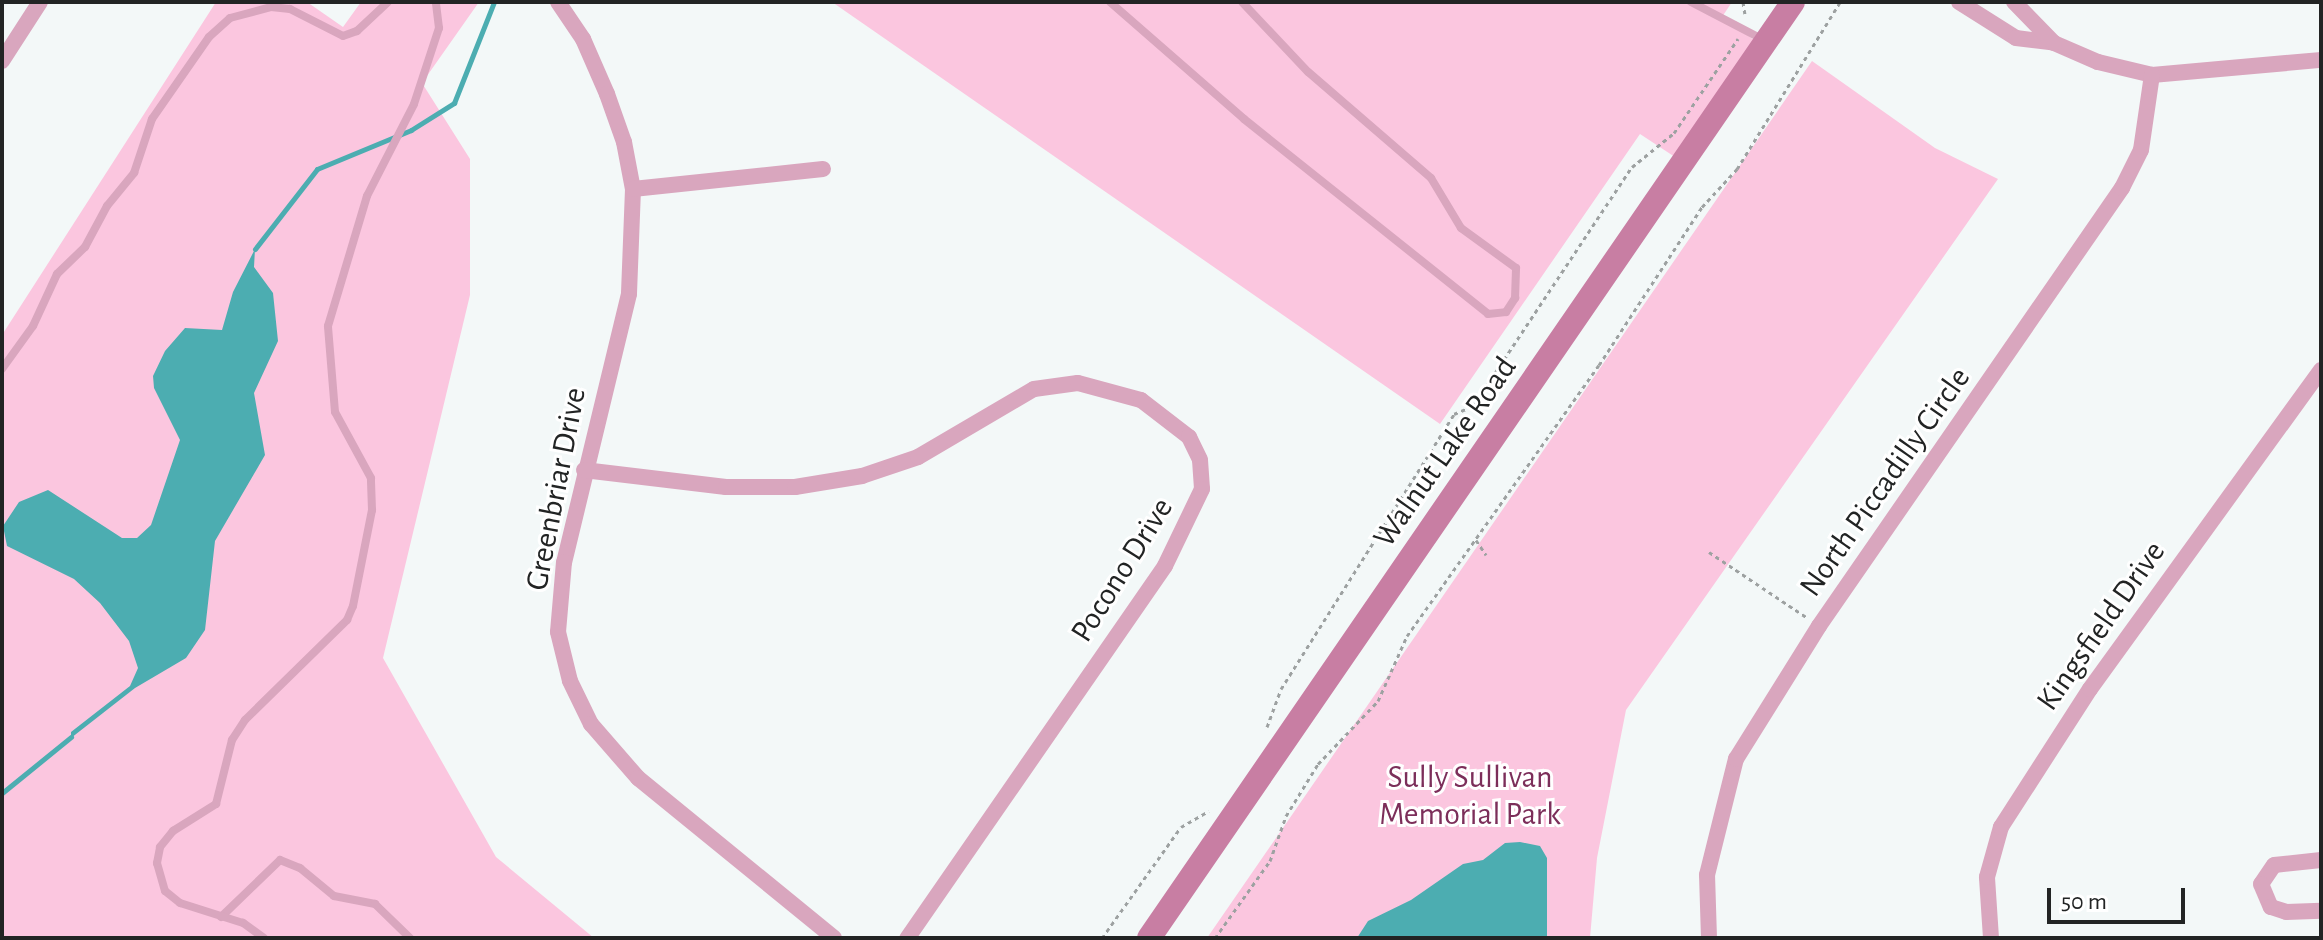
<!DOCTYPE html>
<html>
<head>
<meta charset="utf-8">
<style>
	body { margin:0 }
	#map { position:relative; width:2323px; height:940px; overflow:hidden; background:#f3f8f8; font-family:"Alegreya Sans",sans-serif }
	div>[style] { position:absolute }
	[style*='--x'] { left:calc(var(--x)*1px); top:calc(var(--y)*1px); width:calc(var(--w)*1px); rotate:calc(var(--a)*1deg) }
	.green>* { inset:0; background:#fbc6df }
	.water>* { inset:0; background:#4cadb1 }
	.stream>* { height:5px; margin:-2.5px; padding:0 2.5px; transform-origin:2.5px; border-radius:2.5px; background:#4cadb1 }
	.path>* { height:3px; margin-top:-1.5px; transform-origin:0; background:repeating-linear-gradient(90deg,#9da1a1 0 4px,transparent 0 8px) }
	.lane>* { height:8px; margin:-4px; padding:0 4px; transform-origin:4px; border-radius:4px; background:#d9a6be }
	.street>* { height:16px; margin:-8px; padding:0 8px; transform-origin:8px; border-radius:8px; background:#d9a6be }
	.secondary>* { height:24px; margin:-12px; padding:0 12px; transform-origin:12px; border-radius:12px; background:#c87ea3 }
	span { translate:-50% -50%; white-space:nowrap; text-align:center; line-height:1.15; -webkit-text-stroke:6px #fff; paint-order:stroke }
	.street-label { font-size:32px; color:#222424 }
	.park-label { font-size:32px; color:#7c2e5a }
	.frame { position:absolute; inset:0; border:4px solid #222424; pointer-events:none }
	.scale { position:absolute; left:2047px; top:888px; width:138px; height:36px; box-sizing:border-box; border:4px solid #222424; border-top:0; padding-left:10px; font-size:24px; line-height:28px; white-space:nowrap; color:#222424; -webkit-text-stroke:6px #fff; paint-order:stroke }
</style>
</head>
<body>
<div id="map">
	<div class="green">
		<i style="clip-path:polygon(216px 2px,307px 2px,343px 27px,361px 2px,479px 2px,422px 83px,470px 159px,470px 295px,383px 658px,496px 857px,594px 938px,2px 938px,2px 335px)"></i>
		<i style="clip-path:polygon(832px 2px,1732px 2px,1722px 17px,1761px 45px,1681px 161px,1640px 134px,1440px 424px)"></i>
		<i style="clip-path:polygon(1812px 61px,1935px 148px,1998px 179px,1626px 710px,1597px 858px,1590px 938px,1207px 938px)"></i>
	</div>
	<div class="water">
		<i style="clip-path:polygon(255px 249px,254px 267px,273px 293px,278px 341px,254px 393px,265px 455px,215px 541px,205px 630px,186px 658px,135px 688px,71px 738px,71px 732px,130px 686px,138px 668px,129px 641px,100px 603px,74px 579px,7px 546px,3px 526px,19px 502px,48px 490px,122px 538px,137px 538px,151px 525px,180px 440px,154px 388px,153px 376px,165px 351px,185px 328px,222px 330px,233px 292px)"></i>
		<i style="clip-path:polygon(1520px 842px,1540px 846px,1547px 858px,1547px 938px,1357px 938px,1368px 921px,1411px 900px,1463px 864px,1483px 860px,1505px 843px)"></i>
	</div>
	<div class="stream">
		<i style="--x:255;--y:249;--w:101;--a:-52.2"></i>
		<i style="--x:317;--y:169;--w:102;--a:-22.5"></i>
		<i style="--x:411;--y:130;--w:51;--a:-32.1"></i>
		<i style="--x:454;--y:103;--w:109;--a:-68.4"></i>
		<i style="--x:2;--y:793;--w:89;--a:-39.1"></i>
	</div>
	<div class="path">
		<i style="--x:1743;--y:2;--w:12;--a:81"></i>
		<i style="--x:1476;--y:540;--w:18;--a:56"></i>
		<i style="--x:1709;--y:552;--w:117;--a:33.8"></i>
		<i style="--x:1267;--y:727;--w:40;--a:-69.8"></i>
		<i style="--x:1281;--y:689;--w:325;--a:-57.8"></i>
		<i style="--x:1454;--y:414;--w:21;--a:-23"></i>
		<i style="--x:1473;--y:406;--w:287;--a:-56.4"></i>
		<i style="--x:1632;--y:167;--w:54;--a:-39"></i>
		<i style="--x:1674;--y:133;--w:114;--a:-55.8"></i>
		<i style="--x:1102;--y:938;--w:136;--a:-54.6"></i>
		<i style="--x:1181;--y:827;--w:32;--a:-30"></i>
		<i style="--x:1215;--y:938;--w:95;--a:-54.5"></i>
		<i style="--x:1270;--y:861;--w:48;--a:-70.4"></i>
		<i style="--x:1286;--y:816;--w:61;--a:-58.4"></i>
		<i style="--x:1318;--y:764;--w:87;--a:-46.4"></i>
		<i style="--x:1378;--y:701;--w:71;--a:-66"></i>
		<i style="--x:1407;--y:636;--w:332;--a:-54.7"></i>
		<i style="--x:1599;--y:365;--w:189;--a:-56.9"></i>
		<i style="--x:1702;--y:207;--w:52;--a:-47.4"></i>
		<i style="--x:1737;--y:169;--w:196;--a:-58.3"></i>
	</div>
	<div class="lane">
		<i style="--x:1110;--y:2;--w:178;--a:41.1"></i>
		<i style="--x:1244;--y:119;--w:312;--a:38.6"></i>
		<i style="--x:1488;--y:314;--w:18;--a:-6"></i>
		<i style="--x:1506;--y:312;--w:17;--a:-57"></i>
		<i style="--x:1515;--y:298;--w:30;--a:-88"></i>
		<i style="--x:1516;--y:268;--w:68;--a:-144"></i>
		<i style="--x:1461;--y:228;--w:58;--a:-121"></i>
		<i style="--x:1431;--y:178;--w:162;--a:-139.2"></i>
		<i style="--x:1308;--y:72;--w:96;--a:-133.3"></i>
		<i style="--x:1691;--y:2;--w:80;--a:27.5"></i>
		<i style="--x:2;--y:369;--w:53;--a:-54.2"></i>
		<i style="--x:33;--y:326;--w:57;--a:-65.2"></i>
		<i style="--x:57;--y:274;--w:39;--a:-44"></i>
		<i style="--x:85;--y:247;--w:47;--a:-61.8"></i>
		<i style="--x:107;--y:206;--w:43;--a:-50.7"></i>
		<i style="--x:134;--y:173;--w:57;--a:-71.6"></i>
		<i style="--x:152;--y:119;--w:100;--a:-55.2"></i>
		<i style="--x:209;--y:37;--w:28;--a:-42"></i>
		<i style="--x:230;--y:18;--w:42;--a:-15"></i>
		<i style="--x:271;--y:7;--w:19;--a:6"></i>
		<i style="--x:290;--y:9;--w:59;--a:27"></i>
		<i style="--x:343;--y:36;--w:15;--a:-20"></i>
		<i style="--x:357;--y:31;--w:42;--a:-43.1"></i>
		<i style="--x:221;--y:917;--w:82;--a:-44"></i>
		<i style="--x:280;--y:860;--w:22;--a:22"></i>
		<i style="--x:300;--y:868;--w:44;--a:39.5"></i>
		<i style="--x:334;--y:896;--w:42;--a:11"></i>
		<i style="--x:375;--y:904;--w:49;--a:44.2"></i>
		<i style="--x:264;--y:938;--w:26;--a:-144"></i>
		<i style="--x:243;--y:923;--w:66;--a:-162.4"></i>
		<i style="--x:180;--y:903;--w:19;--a:-141"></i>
		<i style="--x:165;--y:891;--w:29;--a:-106"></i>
		<i style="--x:157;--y:863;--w:16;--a:-79"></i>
		<i style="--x:160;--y:847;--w:21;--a:-51"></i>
		<i style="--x:173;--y:831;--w:51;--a:-32.1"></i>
		<i style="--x:216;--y:804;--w:66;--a:-76"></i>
		<i style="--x:232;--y:740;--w:24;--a:-57"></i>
		<i style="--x:245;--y:720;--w:143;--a:-44.4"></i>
		<i style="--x:347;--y:620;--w:15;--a:-67"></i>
		<i style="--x:353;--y:606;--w:98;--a:-78.8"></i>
		<i style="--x:372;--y:510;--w:32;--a:-92"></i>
		<i style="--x:371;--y:478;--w:75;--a:-118.6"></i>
		<i style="--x:335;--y:412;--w:86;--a:-94.7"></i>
		<i style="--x:328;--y:326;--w:136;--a:-73.3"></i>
		<i style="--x:367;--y:196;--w:103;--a:-62.9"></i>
		<i style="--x:414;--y:104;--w:80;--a:-71.8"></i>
		<i style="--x:439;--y:28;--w:26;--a:-97"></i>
	</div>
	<div class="street">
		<i style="--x:558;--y:2;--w:45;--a:56"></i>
		<i style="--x:583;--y:39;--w:60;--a:66.4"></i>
		<i style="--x:607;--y:94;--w:51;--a:70.5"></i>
		<i style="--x:624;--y:142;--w:48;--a:79.2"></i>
		<i style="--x:633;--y:189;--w:105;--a:92.2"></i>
		<i style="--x:629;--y:294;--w:276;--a:103.6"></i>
		<i style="--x:564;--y:562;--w:70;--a:94.9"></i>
		<i style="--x:558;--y:632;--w:50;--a:76.2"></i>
		<i style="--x:570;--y:681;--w:48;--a:64"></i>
		<i style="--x:591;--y:724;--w:72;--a:49"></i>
		<i style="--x:638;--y:778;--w:253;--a:39.2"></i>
		<i style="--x:1959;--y:2;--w:67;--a:32.3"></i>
		<i style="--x:2016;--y:38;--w:38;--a:7"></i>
		<i style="--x:2054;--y:43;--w:48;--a:23.4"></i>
		<i style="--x:2098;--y:62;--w:56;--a:13.5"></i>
		<i style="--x:2152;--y:75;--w:170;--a:-5.1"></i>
		<i style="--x:2014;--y:2;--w:57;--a:45.7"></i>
		<i style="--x:2;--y:61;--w:70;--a:-57.2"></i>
		<i style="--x:633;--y:189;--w:191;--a:-6"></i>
		<i style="--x:584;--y:470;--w:143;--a:6.8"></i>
		<i style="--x:726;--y:487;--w:69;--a:0"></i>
		<i style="--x:795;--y:487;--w:68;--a:-9.3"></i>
		<i style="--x:862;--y:476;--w:59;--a:-18.7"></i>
		<i style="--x:918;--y:457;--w:134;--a:-30.4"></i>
		<i style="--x:1034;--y:389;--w:44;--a:-7.8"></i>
		<i style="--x:1078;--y:383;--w:65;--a:15.1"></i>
		<i style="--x:1141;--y:400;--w:61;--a:37.6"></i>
		<i style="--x:1189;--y:437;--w:25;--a:64"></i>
		<i style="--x:1200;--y:460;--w:29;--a:86"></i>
		<i style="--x:1202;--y:489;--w:85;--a:115.7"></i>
		<i style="--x:1165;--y:566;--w:453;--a:124.7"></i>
		<i style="--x:2321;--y:860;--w:47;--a:173.9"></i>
		<i style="--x:2274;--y:865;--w:23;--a:124"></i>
		<i style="--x:2261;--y:884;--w:25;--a:67"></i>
		<i style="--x:2271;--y:907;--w:16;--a:18"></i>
		<i style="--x:2286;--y:912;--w:35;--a:-2"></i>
		<i style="--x:1709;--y:938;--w:63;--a:-91.8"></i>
		<i style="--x:1707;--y:875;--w:120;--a:-76"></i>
		<i style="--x:1736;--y:759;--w:157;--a:-58"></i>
		<i style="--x:1819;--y:626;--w:533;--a:-55.33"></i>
		<i style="--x:2122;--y:188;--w:42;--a:-63.4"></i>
		<i style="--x:2141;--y:150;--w:76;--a:-81.7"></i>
		<i style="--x:1991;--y:938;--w:61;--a:-93.8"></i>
		<i style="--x:1987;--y:877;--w:52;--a:-74.4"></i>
		<i style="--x:2001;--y:827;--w:164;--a:-57.2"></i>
		<i style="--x:2090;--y:689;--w:394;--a:-54.1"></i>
	</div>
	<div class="secondary">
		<i style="--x:1149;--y:938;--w:1136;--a:-55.47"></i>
	</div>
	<div class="street-label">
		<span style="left:1445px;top:452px;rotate:-55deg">Walnut Lake Road</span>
		<span style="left:1885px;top:482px;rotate:-55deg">North Piccadilly Circle</span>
		<span style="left:556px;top:489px;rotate:-79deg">Greenbriar Drive</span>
		<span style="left:1122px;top:570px;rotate:-58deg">Pocono Drive</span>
		<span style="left:2101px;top:626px;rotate:-55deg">Kingsfield Drive</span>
	</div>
	<div class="park-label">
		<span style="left:1470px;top:796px">Sully Sullivan<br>Memorial Park</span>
	</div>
	<div class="frame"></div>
	<div class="scale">50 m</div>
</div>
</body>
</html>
